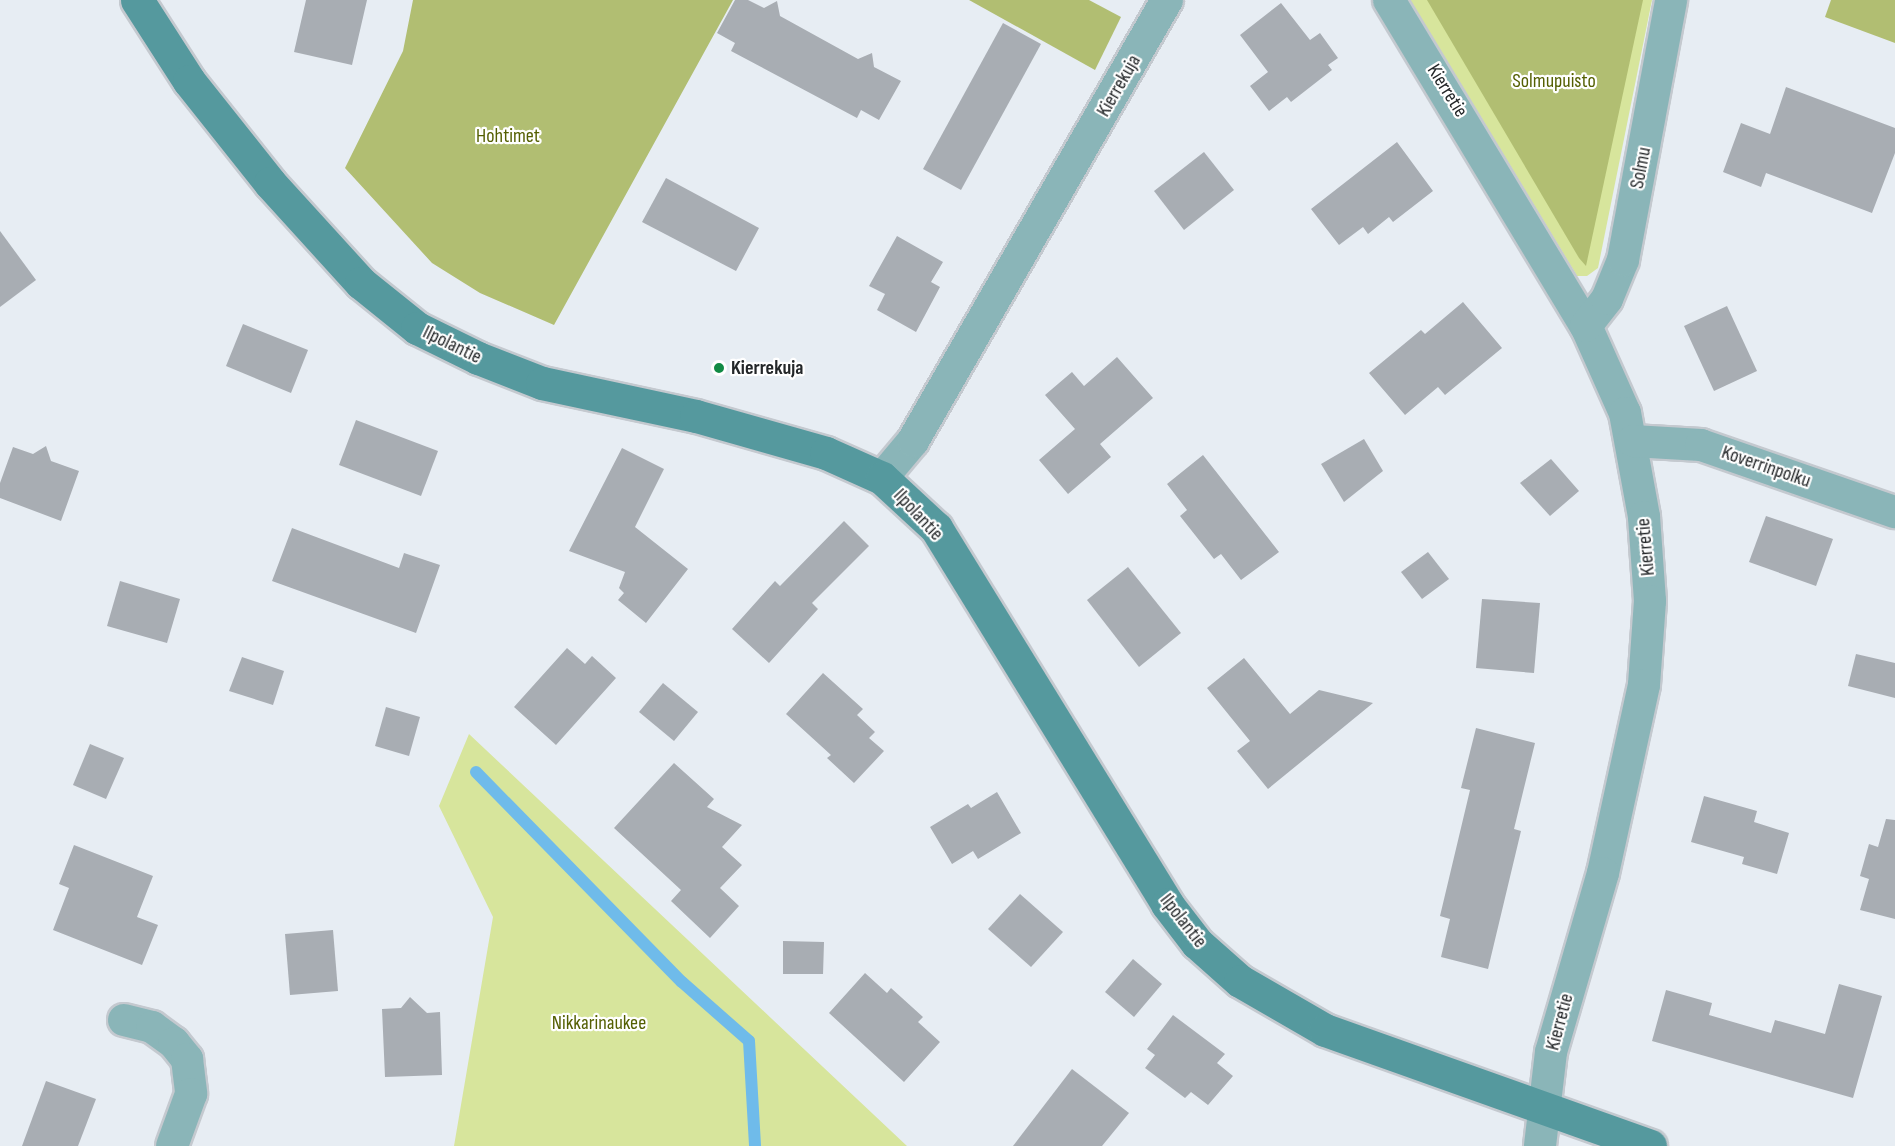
<!DOCTYPE html>
<html>
<head>
<meta charset="utf-8">
<style>
	body { margin:0 }
	#map { position:relative; width:1895px; height:1146px; overflow:hidden; background:#e7edf3; font-family:"Sofia Sans Condensed",sans-serif }
	div>[style] { position:absolute }
	[style*='--x'] { left:calc(var(--x)*1px); top:calc(var(--y)*1px); width:calc(var(--w)*1px); rotate:calc(var(--a)*1deg) }
	.green>* { inset:0; background:#d7e59c }
	.forest>* { inset:0; background:#b1be72 }
	.stream>* { height:12px; margin:-6px; padding:0 6px; transform-origin:6px; border-radius:6px; background:#6fbbea }
	.building>* { inset:0; background:#a8adb3 }
	.roads { filter:drop-shadow(2px 0 #c4c9cf) drop-shadow(-2px 0 #c4c9cf) drop-shadow(0 2px #c4c9cf) drop-shadow(0 -2px #c4c9cf) }
	.street>* { height:32px; margin:-16px; padding:0 16px; transform-origin:16px; border-radius:16px; background:#8ab5b8 }
	.secondary>* { height:33px; margin:-16.5px; padding:0 16.5px; transform-origin:16.5px; border-radius:16.5px; background:#55999e }
	.dots>* { width:16px; height:16px; translate:-50% -50%; box-sizing:border-box; border:3px solid #fff; border-radius:50% }
	span { translate:-50% -50%; white-space:nowrap; text-align:center; line-height:1.15; -webkit-text-stroke:4.5px #fff; paint-order:stroke }
	.park-label { font-size:20px; color:#545f02 }
	.street-label { font-size:20px; color:#242729 }
	.poi-label { font-size:20px; color:#242729; font-weight:700 }
	.left { translate:0 -50%; text-align:left }
</style>
</head>
<body>
<div id="map">
	<div class="green">
		<i style="clip-path:polygon(1410px 0,1652px 0,1598px 268px,1587px 276px,1577px 276px)"></i>
		<i style="clip-path:polygon(469px 734px,907px 1146px,454px 1146px,493px 917px,439px 806px)"></i>
	</div>
	<div class="forest">
		<i style="clip-path:polygon(413px 0,733px 0,554px 325px,480px 293px,432px 263px,345px 168px,403px 51px)"></i>
		<i style="clip-path:polygon(969px 0,1089px 0,1121px 17px,1095px 70px)"></i>
		<i style="clip-path:polygon(1427px 0,1643px 0,1586px 266px,1579px 258px)"></i>
		<i style="clip-path:polygon(1831px 0,1895px 0,1895px 43px,1825px 17px)"></i>
	</div>
	<div class="stream">
		<i style="--x:476;--y:772;--w:294;--a:45.6"></i>
		<i style="--x:682;--y:982;--w:89;--a:41.4"></i>
		<i style="--x:749;--y:1041;--w:105;--a:86.7"></i>
	</div>
	<div class="building">
		<i style="clip-path:polygon(306px 0,367px 0,352px 65px,294px 52px)"></i>
		<i style="clip-path:polygon(735px 0,748px 0,764px 8px,777px 1px,780px 16px,858px 59px,872px 53px,874px 67px,901px 81px,879px 120px,861px 110px,857px 118px,731px 51px,735px 43px,717px 33px)"></i>
		<i style="clip-path:polygon(1281px 3px,1310px 40px,1320px 33px,1338px 58px,1328px 65px,1332px 70px,1291px 102px,1287px 97px,1269px 111px,1250px 86px,1268px 72px,1240px 35px)"></i>
		<i style="clip-path:polygon(1003px 23px,1041px 44px,961px 190px,923px 169px)"></i>
		<i style="clip-path:polygon(1786px 87px,1895px 128px,1895px 153px,1872px 213px,1766px 173px,1761px 187px,1723px 172px,1741px 123px,1770px 134px)"></i>
		<i style="clip-path:polygon(1397px 142px,1433px 191px,1393px 222px,1389px 217px,1368px 234px,1363px 227px,1339px 245px,1311px 209px)"></i>
		<i style="clip-path:polygon(1204px 152px,1234px 190px,1184px 230px,1154px 191px)"></i>
		<i style="clip-path:polygon(666px 178px,759px 228px,736px 271px,642px 222px)"></i>
		<i style="clip-path:polygon(0 231px,36px 280px,0 307px)"></i>
		<i style="clip-path:polygon(897px 236px,943px 262px,931px 282px,940px 287px,916px 332px,877px 310px,885px 294px,869px 286px)"></i>
		<i style="clip-path:polygon(1463px 302px,1502px 348px,1445px 395px,1438px 387px,1405px 415px,1369px 373px,1421px 330px,1425px 334px)"></i>
		<i style="clip-path:polygon(1727px 306px,1757px 371px,1714px 391px,1684px 326px)"></i>
		<i style="clip-path:polygon(243px 324px,308px 350px,291px 393px,226px 366px)"></i>
		<i style="clip-path:polygon(1117px 357px,1153px 398px,1100px 444px,1111px 457px,1068px 494px,1039px 460px,1075px 429px,1045px 395px,1072px 372px,1084px 386px)"></i>
		<i style="clip-path:polygon(356px 420px,438px 451px,421px 496px,339px 465px)"></i>
		<i style="clip-path:polygon(1364px 439px,1383px 471px,1344px 502px,1321px 464px)"></i>
		<i style="clip-path:polygon(46px 446px,51px 461px,79px 471px,61px 521px,0 498px,0 483px,13px 447px,33px 454px)"></i>
		<i style="clip-path:polygon(622px 448px,664px 469px,635px 527px,688px 569px,646px 623px,618px 600px,624px 593px,619px 588px,625px 572px,569px 551px)"></i>
		<i style="clip-path:polygon(1203px 455px,1279px 552px,1241px 580px,1221px 554px,1214px 559px,1180px 516px,1187px 510px,1167px 484px)"></i>
		<i style="clip-path:polygon(1551px 459px,1579px 491px,1550px 516px,1520px 483px)"></i>
		<i style="clip-path:polygon(1766px 516px,1833px 539px,1816px 586px,1749px 562px)"></i>
		<i style="clip-path:polygon(844px 521px,869px 546px,812px 603px,818px 609px,769px 663px,732px 629px,775px 581px,780px 586px)"></i>
		<i style="clip-path:polygon(292px 528px,399px 568px,404px 553px,440px 565px,416px 633px,272px 581px)"></i>
		<i style="clip-path:polygon(1428px 552px,1449px 579px,1422px 599px,1401px 572px)"></i>
		<i style="clip-path:polygon(1128px 567px,1181px 633px,1139px 667px,1087px 600px)"></i>
		<i style="clip-path:polygon(120px 581px,180px 599px,167px 643px,107px 626px)"></i>
		<i style="clip-path:polygon(1482px 599px,1540px 603px,1534px 673px,1476px 668px)"></i>
		<i style="clip-path:polygon(567px 648px,585px 664px,592px 656px,616px 678px,556px 745px,514px 707px)"></i>
		<i style="clip-path:polygon(1856px 654px,1895px 663px,1895px 698px,1848px 686px)"></i>
		<i style="clip-path:polygon(242px 657px,284px 671px,273px 705px,229px 691px)"></i>
		<i style="clip-path:polygon(1244px 658px,1290px 714px,1319px 690px,1373px 703px,1268px 789px,1237px 751px,1250px 741px,1207px 688px)"></i>
		<i style="clip-path:polygon(823px 673px,863px 709px,857px 715px,875px 732px,869px 738px,884px 751px,854px 783px,827px 758px,831px 755px,786px 714px)"></i>
		<i style="clip-path:polygon(663px 683px,698px 712px,674px 741px,639px 712px)"></i>
		<i style="clip-path:polygon(386px 707px,420px 717px,409px 756px,375px 746px)"></i>
		<i style="clip-path:polygon(1476px 728px,1535px 743px,1514px 829px,1521px 831px,1488px 969px,1441px 957px,1450px 919px,1440px 916px,1470px 790px,1461px 788px)"></i>
		<i style="clip-path:polygon(90px 744px,124px 758px,106px 799px,73px 785px)"></i>
		<i style="clip-path:polygon(674px 763px,714px 799px,707px 807px,742px 825px,722px 847px,742px 865px,720px 888px,739px 906px,710px 938px,671px 901px,681px 890px,614px 828px)"></i>
		<i style="clip-path:polygon(997px 792px,1021px 833px,978px 859px,973px 851px,952px 864px,930px 827px,968px 804px,971px 808px)"></i>
		<i style="clip-path:polygon(1704px 796px,1757px 811px,1754px 822px,1789px 833px,1777px 874px,1742px 864px,1744px 857px,1691px 842px)"></i>
		<i style="clip-path:polygon(1886px 819px,1895px 820px,1895px 919px,1860px 910px,1869px 879px,1860px 876px,1869px 844px,1878px 847px)"></i>
		<i style="clip-path:polygon(74px 845px,153px 876px,137px 917px,158px 925px,142px 965px,53px 930px,69px 888px,59px 884px)"></i>
		<i style="clip-path:polygon(1020px 894px,1063px 932px,1031px 967px,988px 929px)"></i>
		<i style="clip-path:polygon(333px 930px,338px 991px,290px 995px,285px 934px)"></i>
		<i style="clip-path:polygon(783px 941px,824px 942px,823px 974px,783px 974px)"></i>
		<i style="clip-path:polygon(1133px 959px,1162px 984px,1134px 1017px,1105px 992px)"></i>
		<i style="clip-path:polygon(865px 973px,887px 993px,891px 988px,923px 1017px,918px 1022px,940px 1042px,904px 1082px,829px 1013px)"></i>
		<i style="clip-path:polygon(1839px 984px,1882px 996px,1853px 1098px,1652px 1041px,1666px 990px,1712px 1003px,1709px 1015px,1771px 1033px,1775px 1020px,1825px 1034px)"></i>
		<i style="clip-path:polygon(410px 997px,427px 1013px,440px 1012px,442px 1075px,385px 1077px,382px 1009px,401px 1008px)"></i>
		<i style="clip-path:polygon(1173px 1015px,1225px 1054px,1217px 1063px,1233px 1076px,1208px 1105px,1191px 1092px,1185px 1098px,1145px 1068px,1155px 1055px,1147px 1049px)"></i>
		<i style="clip-path:polygon(1072px 1069px,1129px 1113px,1102px 1146px,1013px 1146px)"></i>
		<i style="clip-path:polygon(46px 1081px,96px 1099px,78px 1146px,22px 1146px)"></i>
	</div>
	<div class="roads">
		<div class="street">
			<i style="--x:1389;--y:0;--w:381;--a:58.9"></i>
			<i style="--x:1586;--y:326;--w:95;--a:65.9"></i>
			<i style="--x:1625;--y:413;--w:106;--a:79.6"></i>
			<i style="--x:1644;--y:517;--w:84;--a:85.9"></i>
			<i style="--x:1650;--y:601;--w:84;--a:94.1"></i>
			<i style="--x:1644;--y:685;--w:192;--a:102.3"></i>
			<i style="--x:1603;--y:873;--w:186;--a:106.2"></i>
			<i style="--x:1551;--y:1052;--w:95;--a:96.7"></i>
			<i style="--x:1586;--y:326;--w:34;--a:-52"></i>
			<i style="--x:1607;--y:299;--w:42;--a:-67.7"></i>
			<i style="--x:1623;--y:260;--w:264;--a:-79.5"></i>
			<i style="--x:1633;--y:441;--w:68;--a:3.4"></i>
			<i style="--x:1701;--y:445;--w:205;--a:19.1"></i>
			<i style="--x:882;--y:478;--w:48;--a:-50"></i>
			<i style="--x:913;--y:441;--w:509;--a:-60.06"></i>
			<i style="--x:124;--y:1020;--w:29;--a:14"></i>
			<i style="--x:152;--y:1027;--w:27;--a:36"></i>
			<i style="--x:174;--y:1043;--w:21;--a:51"></i>
			<i style="--x:187;--y:1059;--w:35;--a:83"></i>
			<i style="--x:191;--y:1094;--w:55;--a:110.1"></i>
		</div>
		<div class="secondary">
			<i style="--x:137;--y:0;--w:96;--a:57.3"></i>
			<i style="--x:189;--y:81;--w:130;--a:51.5"></i>
			<i style="--x:270;--y:183;--w:135;--a:47.7"></i>
			<i style="--x:361;--y:283;--w:72;--a:38.8"></i>
			<i style="--x:417;--y:328;--w:68;--a:26.2"></i>
			<i style="--x:478;--y:358;--w:69;--a:21.3"></i>
			<i style="--x:542;--y:383;--w:157;--a:12.1"></i>
			<i style="--x:696;--y:416;--w:135;--a:15.9"></i>
			<i style="--x:826;--y:453;--w:61;--a:24.1"></i>
			<i style="--x:882;--y:478;--w:74;--a:42.8"></i>
			<i style="--x:936;--y:528;--w:441;--a:58.4"></i>
			<i style="--x:1167;--y:904;--w:49;--a:52.4"></i>
			<i style="--x:1197;--y:943;--w:57;--a:41.5"></i>
			<i style="--x:1240;--y:981;--w:98;--a:30"></i>
			<i style="--x:1325;--y:1030;--w:345;--a:19.6"></i>
		</div>
	</div>
	<div class="dots">
		<i style="left:719px;top:368px;background:#118a44"></i>
	</div>
	<div class="park-label">
		<span style="left:1554px;top:81px">Solmupuisto</span>
		<span style="left:508px;top:136px">Hohtimet</span>
		<span style="left:599px;top:1023px">Nikkarinaukee</span>
	</div>
	<div class="street-label">
		<span style="left:1119px;top:86px;rotate:-60deg">Kierrekuja</span>
		<span style="left:1447px;top:91px;rotate:58deg">Kierretie</span>
		<span style="left:1641px;top:168px;rotate:-79deg">Solmu</span>
		<span style="left:452px;top:345px;rotate:26deg">Ilpolantie</span>
		<span style="left:1766px;top:467px;rotate:19deg">Koverrinpolku</span>
		<span style="left:918px;top:515px;rotate:47deg">Ilpolantie</span>
		<span style="left:1646px;top:547px;rotate:-95deg">Kierretie</span>
		<span style="left:1183px;top:921px;rotate:52deg">Ilpolantie</span>
		<span style="left:1560px;top:1022px;rotate:-75deg">Kierretie</span>
	</div>
	<div class="poi-label">
		<span class="left" style="left:731px;top:368px">Kierrekuja</span>
	</div>
</div>
</body>
</html>
